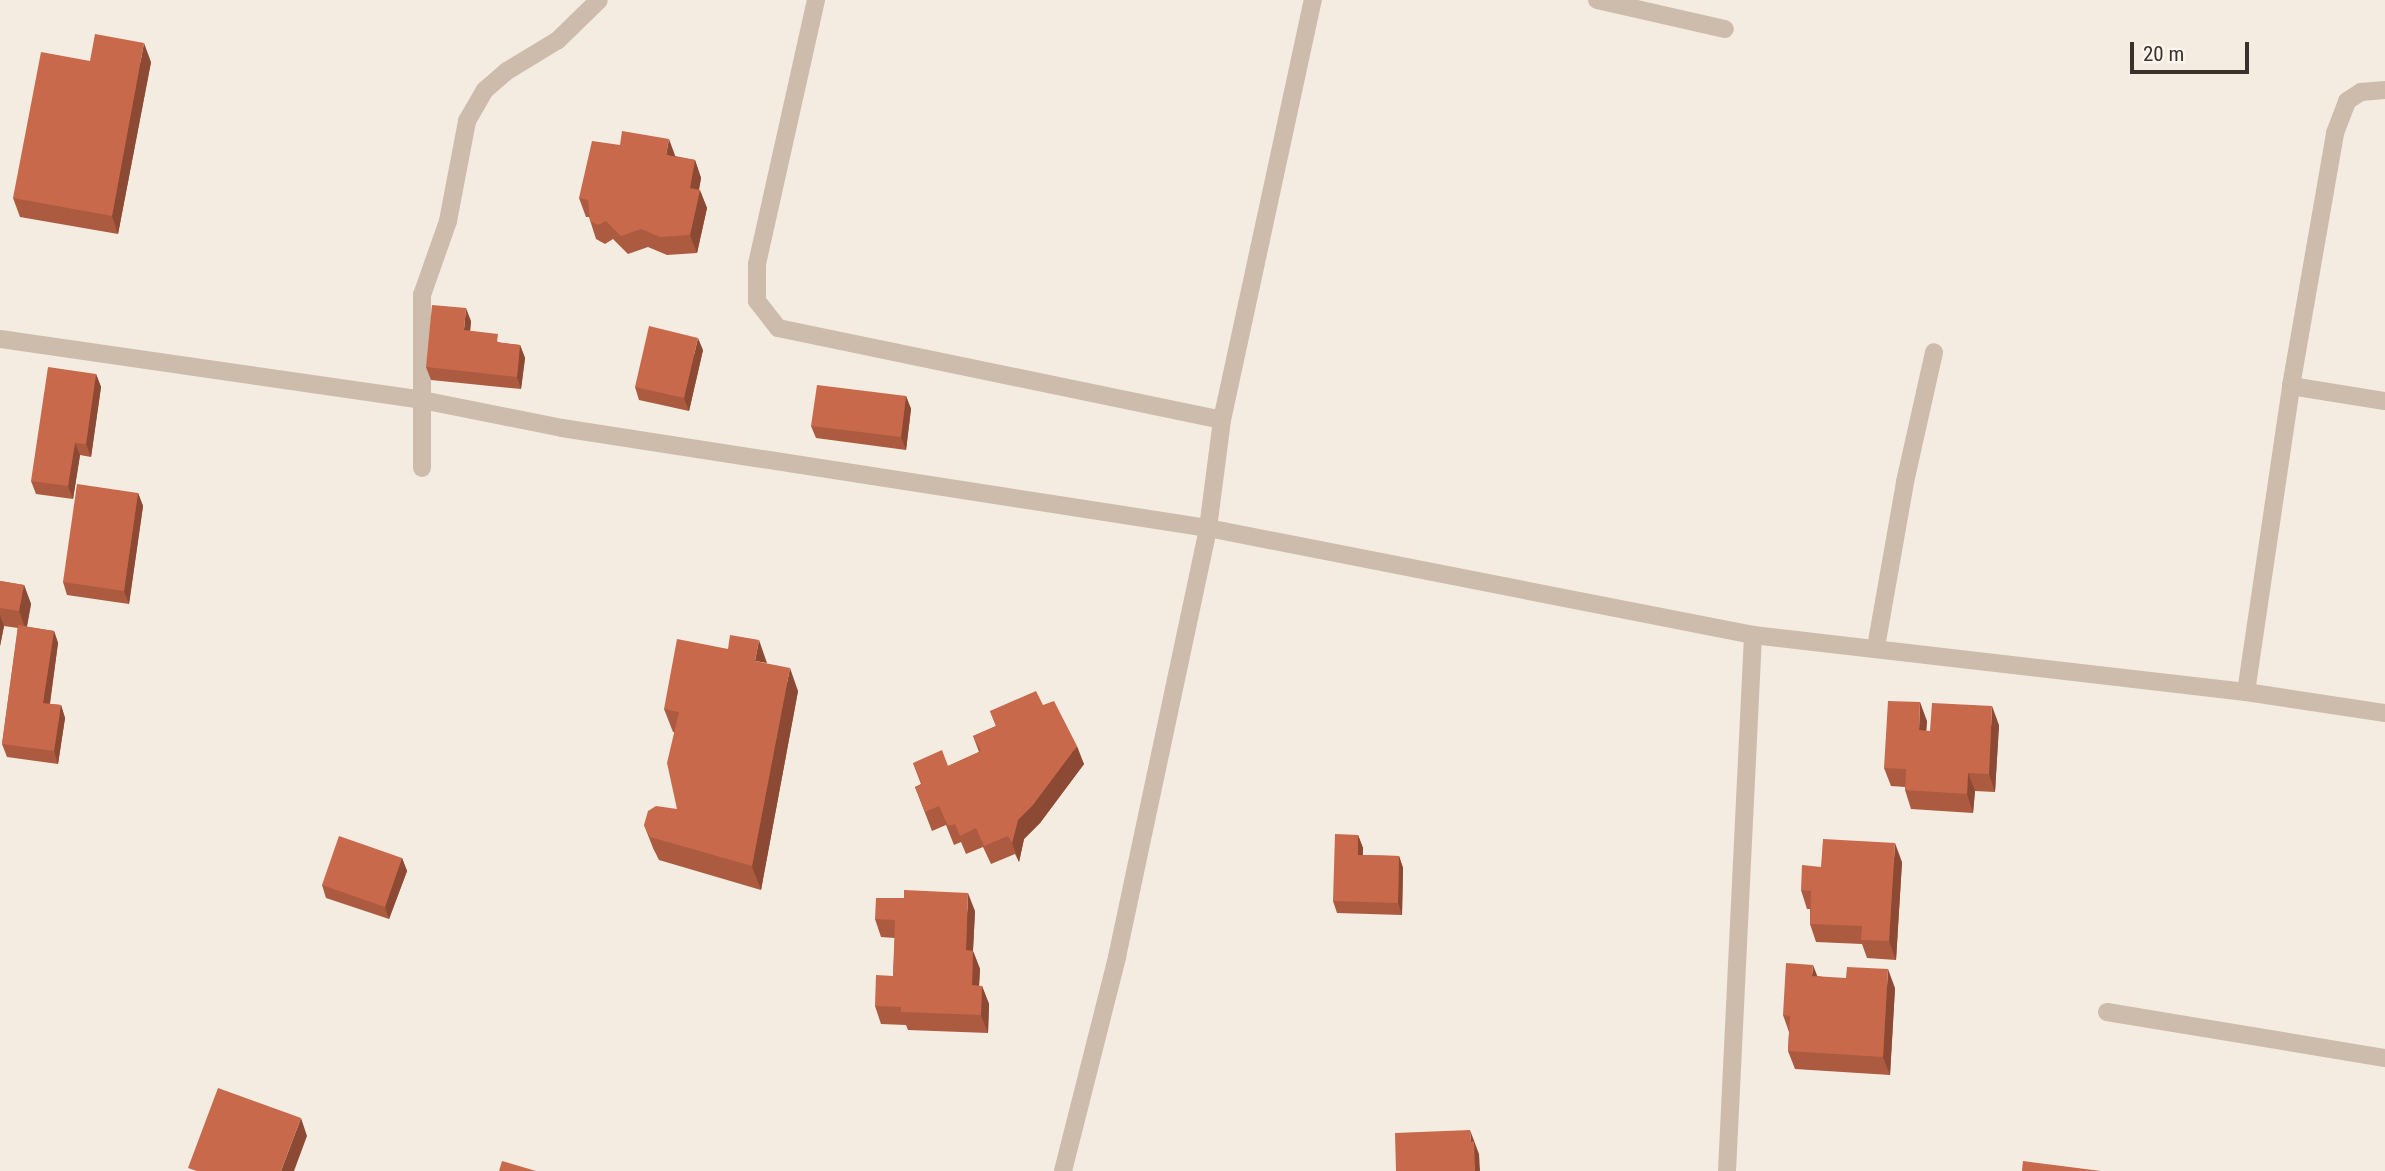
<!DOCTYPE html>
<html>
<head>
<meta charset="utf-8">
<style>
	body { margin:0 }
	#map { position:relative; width:2385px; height:1171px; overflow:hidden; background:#f4ebe1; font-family:"Roboto Condensed",sans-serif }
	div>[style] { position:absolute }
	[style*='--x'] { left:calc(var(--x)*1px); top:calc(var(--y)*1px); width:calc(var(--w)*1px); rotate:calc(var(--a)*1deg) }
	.street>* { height:18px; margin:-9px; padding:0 9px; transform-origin:9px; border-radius:9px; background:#cdbbac }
	.wall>* { inset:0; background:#ac5a40 }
	.shaded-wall>* { inset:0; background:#8c4a34 }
	.building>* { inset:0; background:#c8694b }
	span { translate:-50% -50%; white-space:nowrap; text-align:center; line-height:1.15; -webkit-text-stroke:5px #fbf5ee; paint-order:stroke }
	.scale { position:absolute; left:2130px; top:42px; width:119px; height:32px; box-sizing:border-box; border:4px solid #3b302b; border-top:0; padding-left:9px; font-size:21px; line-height:24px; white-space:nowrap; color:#3b302b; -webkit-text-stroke:5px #fbf5ee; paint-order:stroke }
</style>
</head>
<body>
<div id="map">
	<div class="street">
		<i style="--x:816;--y:0;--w:271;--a:102.6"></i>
		<i style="--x:757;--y:265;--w:36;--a:90"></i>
		<i style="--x:757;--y:301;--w:34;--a:52"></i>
		<i style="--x:778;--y:328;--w:453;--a:11.7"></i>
		<i style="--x:1597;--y:0;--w:131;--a:12.8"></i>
		<i style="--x:0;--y:339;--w:426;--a:8.2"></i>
		<i style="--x:422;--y:400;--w:143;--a:11.3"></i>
		<i style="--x:562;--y:428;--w:654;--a:8.8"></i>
		<i style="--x:1208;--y:528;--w:555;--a:11.11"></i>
		<i style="--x:1753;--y:635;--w:496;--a:6.6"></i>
		<i style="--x:2246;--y:692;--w:141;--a:8.6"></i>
		<i style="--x:2291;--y:386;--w:95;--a:9.1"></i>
		<i style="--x:422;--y:468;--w:173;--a:-90"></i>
		<i style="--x:422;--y:295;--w:78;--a:-70.6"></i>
		<i style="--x:448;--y:221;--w:102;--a:-79.2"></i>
		<i style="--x:467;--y:121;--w:36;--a:-60"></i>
		<i style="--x:485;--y:90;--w:29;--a:-41"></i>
		<i style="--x:507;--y:71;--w:60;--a:-31.3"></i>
		<i style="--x:558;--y:40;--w:57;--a:-44.3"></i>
		<i style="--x:1876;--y:647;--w:168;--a:-80"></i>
		<i style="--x:1905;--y:482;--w:133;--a:-77.4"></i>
		<i style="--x:2246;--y:692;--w:309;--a:-81.6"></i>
		<i style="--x:2291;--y:386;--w:257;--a:-80.1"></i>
		<i style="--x:2335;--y:133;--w:34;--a:-69"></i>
		<i style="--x:2347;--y:101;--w:17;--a:-33"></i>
		<i style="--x:2361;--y:92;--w:24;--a:-5"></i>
		<i style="--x:2107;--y:1012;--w:282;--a:9.4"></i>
		<i style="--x:1063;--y:1171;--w:221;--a:-75.8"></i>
		<i style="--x:1117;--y:957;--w:439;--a:-78"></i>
		<i style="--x:1208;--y:528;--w:109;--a:-82.6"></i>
		<i style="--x:1222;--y:420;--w:430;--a:-77.8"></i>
		<i style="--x:1727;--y:1171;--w:537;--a:-87.22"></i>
	</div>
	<div class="wall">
		<i style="clip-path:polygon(90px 61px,151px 62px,118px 234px,20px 217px,13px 198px)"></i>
		<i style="clip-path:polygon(675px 156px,695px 160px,701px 178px,699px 189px,707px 208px,697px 253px,667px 255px,648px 247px,628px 254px,613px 239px,605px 244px,596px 239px,589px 217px,586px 217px,579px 198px)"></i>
		<i style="clip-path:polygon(471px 321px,470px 331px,501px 343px,520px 345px,525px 358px,521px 389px,431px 380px,426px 367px)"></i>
		<i style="clip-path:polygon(703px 350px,689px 411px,639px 400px,635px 387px)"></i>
		<i style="clip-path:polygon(96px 374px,101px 387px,91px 457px,80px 455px,73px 499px,36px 494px,31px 481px)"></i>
		<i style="clip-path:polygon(906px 396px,911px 409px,906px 450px,816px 438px,811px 426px)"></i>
		<i style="clip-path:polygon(138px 493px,143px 506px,129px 604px,67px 595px,63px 582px)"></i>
		<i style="clip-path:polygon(0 581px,24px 585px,31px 604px,27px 627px,54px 631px,58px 643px,50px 704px,61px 705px,65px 718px,58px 764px,7px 757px,2px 744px,18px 628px,4px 626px,0 646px)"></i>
		<i style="clip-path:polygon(767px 664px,798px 691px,761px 890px,659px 860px,653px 848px,644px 825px,677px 809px,674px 732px,673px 732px,664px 709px)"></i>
		<i style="clip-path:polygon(1043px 705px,1084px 764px,1040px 823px,1024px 839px,1019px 862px,1015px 854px,991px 864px,983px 847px,966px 854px,961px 842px,954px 845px,946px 825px,932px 831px,915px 787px,921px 784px,913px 763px,948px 766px,979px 752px,973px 736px,996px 726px,990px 711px)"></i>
		<i style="clip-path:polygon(1927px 721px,1926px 731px,1930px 731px,1999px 725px,1995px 792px,1975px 791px,1973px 813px,1911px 809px,1905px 790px,1905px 787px,1891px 786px,1884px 768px)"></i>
		<i style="clip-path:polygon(1358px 835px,1363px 848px,1363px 855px,1399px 856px,1403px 868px,1402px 915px,1337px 913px,1333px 901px)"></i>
		<i style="clip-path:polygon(402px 858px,407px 871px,389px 919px,326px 898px,322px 885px)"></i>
		<i style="clip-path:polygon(1902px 862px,1896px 960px,1867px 958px,1862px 944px,1816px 942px,1810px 924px,1810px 909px,1807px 909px,1801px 890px,1821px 867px)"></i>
		<i style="clip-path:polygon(975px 911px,973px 951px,980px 969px,979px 986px,982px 986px,989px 1004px,988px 1033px,908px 1030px,906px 1025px,881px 1024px,875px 1006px,893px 976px,895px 938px,881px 937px,875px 919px)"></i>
		<i style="clip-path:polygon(1817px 976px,1895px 988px,1890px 1075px,1795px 1069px,1788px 1051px,1789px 1032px,1783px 1015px)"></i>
	</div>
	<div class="shaded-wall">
		<i style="clip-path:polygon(144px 43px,151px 62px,118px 234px,112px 216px)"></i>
		<i style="clip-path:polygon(669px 139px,676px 158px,666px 155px)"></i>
		<i style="clip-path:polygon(695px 160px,701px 178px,696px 206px,690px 188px)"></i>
		<i style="clip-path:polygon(700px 190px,707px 208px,697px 253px,690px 235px)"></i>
		<i style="clip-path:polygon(466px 308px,471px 321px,469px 343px,464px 330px)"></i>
		<i style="clip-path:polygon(698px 338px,703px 350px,689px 411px,684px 398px)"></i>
		<i style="clip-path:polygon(520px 345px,525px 358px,521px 389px,517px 377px)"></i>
		<i style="clip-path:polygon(96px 374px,101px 387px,91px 457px,86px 444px)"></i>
		<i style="clip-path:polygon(906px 396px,911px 409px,906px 450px,901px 437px)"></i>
		<i style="clip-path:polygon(75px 443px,80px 455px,73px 499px,68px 486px)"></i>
		<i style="clip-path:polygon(138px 493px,143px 506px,129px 604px,124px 591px)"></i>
		<i style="clip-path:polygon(24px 585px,31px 604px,26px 630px,19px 611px)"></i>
		<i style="clip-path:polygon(0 615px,4px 626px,0 646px)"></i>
		<i style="clip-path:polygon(54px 631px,58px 643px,48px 716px,43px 703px)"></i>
		<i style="clip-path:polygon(759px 640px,767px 663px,755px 661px)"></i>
		<i style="clip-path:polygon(790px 668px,798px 691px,761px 890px,752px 866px)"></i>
		<i style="clip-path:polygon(1920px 702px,1927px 721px,1925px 748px,1919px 730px)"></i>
		<i style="clip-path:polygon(61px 705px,65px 718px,58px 764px,54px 751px)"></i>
		<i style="clip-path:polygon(1992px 706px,1999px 725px,1995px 792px,1989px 774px)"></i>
		<i style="clip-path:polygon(1077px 746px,1084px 764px,1040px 823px,1024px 839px,1019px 862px,1012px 843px,1018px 820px)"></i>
		<i style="clip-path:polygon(1968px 773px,1975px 791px,1973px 813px,1967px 794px)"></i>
		<i style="clip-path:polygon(1358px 835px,1363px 848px,1362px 868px,1358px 855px)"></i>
		<i style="clip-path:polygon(1895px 843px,1902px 862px,1896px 960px,1889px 941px)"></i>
		<i style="clip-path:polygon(1399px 856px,1403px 868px,1402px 915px,1398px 903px)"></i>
		<i style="clip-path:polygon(402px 858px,407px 871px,389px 919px,385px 907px)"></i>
		<i style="clip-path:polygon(968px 893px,975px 911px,972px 968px,966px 950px)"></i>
		<i style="clip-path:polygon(973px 951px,980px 969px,978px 1003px,972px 985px)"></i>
		<i style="clip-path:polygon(1813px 965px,1820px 983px,1812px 976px)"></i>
		<i style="clip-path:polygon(1888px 969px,1895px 988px,1890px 1075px,1883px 1057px)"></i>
		<i style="clip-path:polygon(982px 986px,989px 1004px,988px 1033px,981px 1015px)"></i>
		<i style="clip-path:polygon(301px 1118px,307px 1136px,294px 1171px,281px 1171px)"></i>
		<i style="clip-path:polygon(1470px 1130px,1479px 1154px,1480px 1171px,1475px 1171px,1471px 1142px)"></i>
	</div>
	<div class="building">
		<i style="clip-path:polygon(95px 34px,144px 43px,112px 216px,13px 198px,41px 52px,90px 61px)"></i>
		<i style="clip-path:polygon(622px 131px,669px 139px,666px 155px,695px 160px,690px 188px,700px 190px,690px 235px,660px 237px,641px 229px,621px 236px,606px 221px,598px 225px,590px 221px,588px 200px,579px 198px,592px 141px,620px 145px)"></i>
		<i style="clip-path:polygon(432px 305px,466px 308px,464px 330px,498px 334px,497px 342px,520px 345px,517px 377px,426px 367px)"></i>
		<i style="clip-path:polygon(649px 326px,698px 338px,684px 398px,635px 387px)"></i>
		<i style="clip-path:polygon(48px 367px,96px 374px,86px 444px,75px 443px,68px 486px,31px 481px)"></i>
		<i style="clip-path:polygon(817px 385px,906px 396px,901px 437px,811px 426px)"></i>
		<i style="clip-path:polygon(77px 484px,138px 493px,124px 591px,63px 582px)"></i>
		<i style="clip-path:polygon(0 581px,24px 585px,19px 611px,0 608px)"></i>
		<i style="clip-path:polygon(18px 625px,54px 631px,43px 703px,61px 705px,54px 751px,2px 744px)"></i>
		<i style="clip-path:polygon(730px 635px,759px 640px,755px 661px,790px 668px,752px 866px,650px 837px,644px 825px,648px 811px,656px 806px,677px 809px,667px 763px,679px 712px,664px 709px,677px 639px,728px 649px)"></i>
		<i style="clip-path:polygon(1036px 691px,1043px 705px,1054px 701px,1077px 746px,1033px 805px,1018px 820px,1012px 843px,1008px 836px,984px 846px,976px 828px,960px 836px,955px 824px,948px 826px,939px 806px,925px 812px,915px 787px,922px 784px,913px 763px,942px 750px,948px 766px,981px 751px,973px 736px,996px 726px,990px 711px)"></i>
		<i style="clip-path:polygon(1888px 701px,1920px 702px,1919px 730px,1930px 731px,1932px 703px,1992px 706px,1989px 774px,1968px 773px,1967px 794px,1905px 790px,1906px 769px,1884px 768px)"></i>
		<i style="clip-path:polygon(1335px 834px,1358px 835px,1358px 855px,1399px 856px,1398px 903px,1333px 901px)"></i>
		<i style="clip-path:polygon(339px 836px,402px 858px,385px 907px,322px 885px)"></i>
		<i style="clip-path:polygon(1823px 839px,1895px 843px,1889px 941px,1861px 940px,1862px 926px,1810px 924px,1811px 891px,1801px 890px,1802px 865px,1821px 867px)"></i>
		<i style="clip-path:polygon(904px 890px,968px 893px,966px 950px,973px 951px,972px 985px,982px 986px,981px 1015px,901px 1012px,901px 1007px,875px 1006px,876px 975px,893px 976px,895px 920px,875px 919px,876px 898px,904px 898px)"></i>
		<i style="clip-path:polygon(1786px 963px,1813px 965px,1812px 976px,1846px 978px,1847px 967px,1888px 969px,1883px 1057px,1788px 1051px,1790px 1016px,1783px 1015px)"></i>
		<i style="clip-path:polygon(218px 1088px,301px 1118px,281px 1171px,197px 1171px,188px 1168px)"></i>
		<i style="clip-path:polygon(1470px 1130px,1471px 1142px,1474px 1141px,1475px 1171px,1396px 1171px,1395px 1133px)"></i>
		<i style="clip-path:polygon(502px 1161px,536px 1171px,499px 1171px)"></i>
		<i style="clip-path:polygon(2023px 1161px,2101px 1171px,2022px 1171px)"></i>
	</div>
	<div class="scale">20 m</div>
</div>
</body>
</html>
